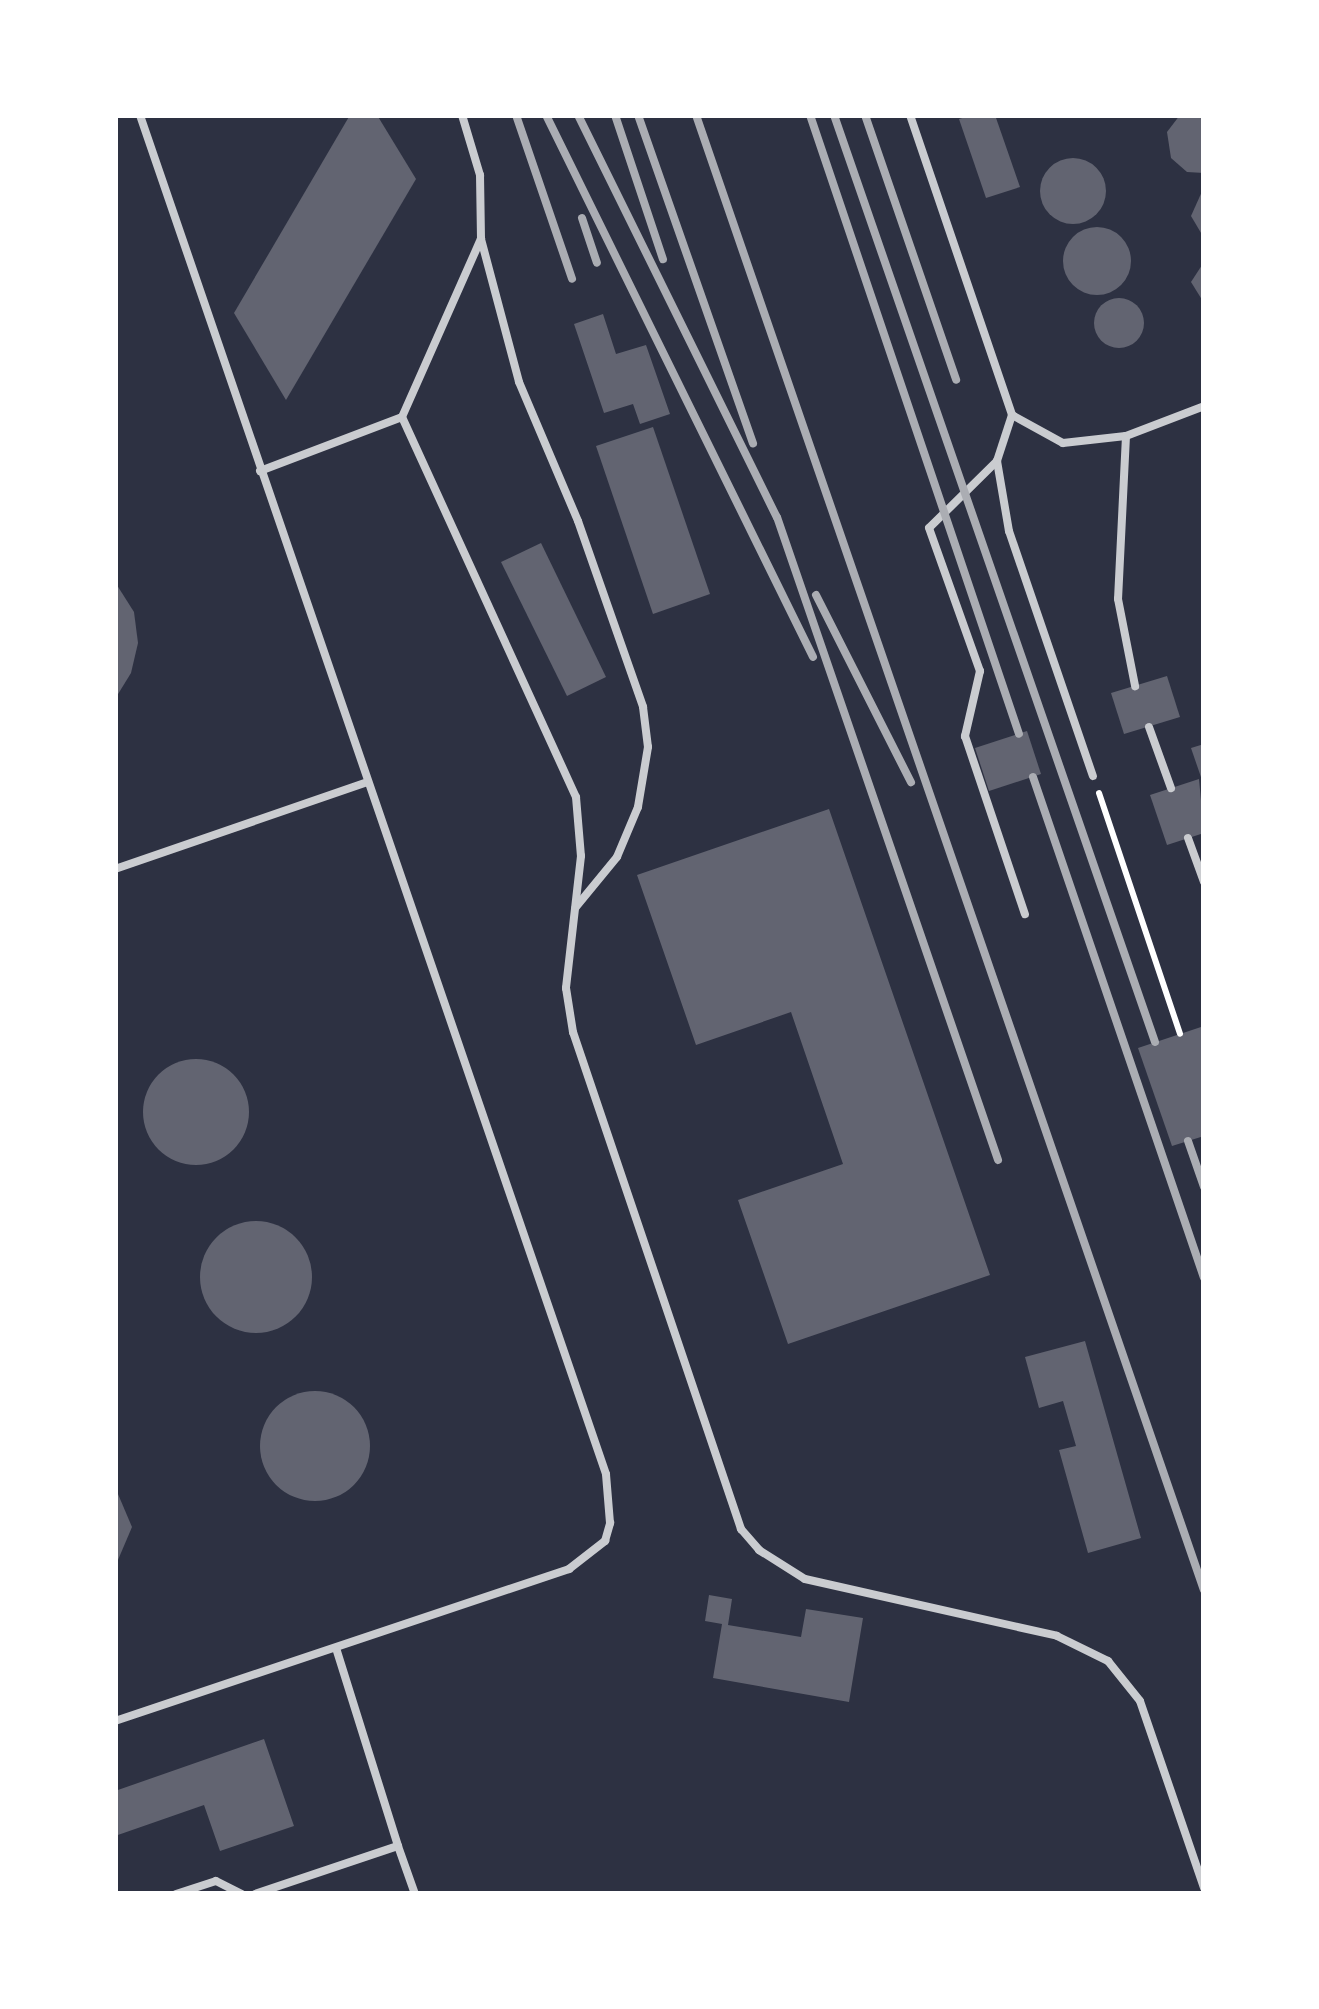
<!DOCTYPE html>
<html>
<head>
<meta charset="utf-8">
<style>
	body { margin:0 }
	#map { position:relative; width:1319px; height:2009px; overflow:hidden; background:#2d3142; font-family:"Varela Round",sans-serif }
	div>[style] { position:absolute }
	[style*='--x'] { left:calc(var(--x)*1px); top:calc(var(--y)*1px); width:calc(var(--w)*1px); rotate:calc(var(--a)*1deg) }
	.building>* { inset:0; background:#626471 }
	.round { border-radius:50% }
	.path>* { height:6px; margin:-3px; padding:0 3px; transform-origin:3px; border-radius:3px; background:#fff }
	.service>* { height:8px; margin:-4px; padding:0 4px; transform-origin:4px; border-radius:4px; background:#caccd0 }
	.rail>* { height:8px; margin:-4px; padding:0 4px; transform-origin:4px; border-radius:4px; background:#abadb3 }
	span { translate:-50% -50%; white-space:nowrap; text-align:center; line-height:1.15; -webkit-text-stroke:8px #fff; paint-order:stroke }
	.frame { position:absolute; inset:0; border:118px solid #fff; pointer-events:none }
</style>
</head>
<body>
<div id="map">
	<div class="building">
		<i style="clip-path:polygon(350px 115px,377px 115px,416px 179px,286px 400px,234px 313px)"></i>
		<i style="clip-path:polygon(972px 115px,995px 115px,1020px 187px,986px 198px,959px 119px)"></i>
		<i style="clip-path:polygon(1180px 115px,1204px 115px,1204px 173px,1187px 172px,1171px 158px,1167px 132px)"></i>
		<i class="round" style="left:1040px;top:158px;width:66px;height:66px"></i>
		<i style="clip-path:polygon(1204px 187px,1204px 238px,1191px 216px)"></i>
		<i class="round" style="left:1063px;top:227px;width:68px;height:68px"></i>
		<i style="clip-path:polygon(1204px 262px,1204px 303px,1191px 282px)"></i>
		<i class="round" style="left:1094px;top:298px;width:50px;height:50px"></i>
		<i style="clip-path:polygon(603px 314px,616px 354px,646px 345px,670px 414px,640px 424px,633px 404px,604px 413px,574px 324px)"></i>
		<i style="clip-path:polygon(653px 427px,710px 594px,653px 614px,596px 446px)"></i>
		<i style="clip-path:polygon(541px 543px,606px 677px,567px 696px,501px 562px)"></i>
		<i style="clip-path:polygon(115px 582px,134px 612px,138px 643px,131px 673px,115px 699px)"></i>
		<i style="clip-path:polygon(1167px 676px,1180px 717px,1124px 734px,1111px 693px)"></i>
		<i style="clip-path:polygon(1027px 731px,1041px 774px,989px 791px,975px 748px)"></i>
		<i style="clip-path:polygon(1204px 744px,1204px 783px,1203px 783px,1191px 748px)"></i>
		<i style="clip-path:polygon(1199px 779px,1204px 833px,1167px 845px,1150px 795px)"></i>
		<i style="clip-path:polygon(829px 809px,990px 1275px,788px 1344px,738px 1200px,843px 1164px,791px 1012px,696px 1045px,637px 875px)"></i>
		<i style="clip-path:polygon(1204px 1026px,1204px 1136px,1172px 1146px,1138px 1048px)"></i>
		<i class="round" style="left:143px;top:1059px;width:106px;height:106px"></i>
		<i class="round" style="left:200px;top:1221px;width:112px;height:112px"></i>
		<i style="clip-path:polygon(1085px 1341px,1141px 1538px,1088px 1553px,1059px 1450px,1076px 1446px,1063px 1401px,1039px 1408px,1025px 1357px)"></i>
		<i class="round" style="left:260px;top:1391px;width:110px;height:110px"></i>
		<i style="clip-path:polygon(115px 1487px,132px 1527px,115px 1567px)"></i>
		<i style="clip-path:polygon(709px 1595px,732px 1599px,728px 1625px,801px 1637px,806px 1609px,863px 1618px,849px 1702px,713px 1678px,722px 1624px,705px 1621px)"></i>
		<i style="clip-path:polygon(264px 1739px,294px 1826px,220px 1851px,204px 1805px,115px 1836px,115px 1791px)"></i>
	</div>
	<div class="path">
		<i style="--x:1099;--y:793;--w:254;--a:71.4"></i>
	</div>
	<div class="service">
		<i style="--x:462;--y:115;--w:63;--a:73.3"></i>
		<i style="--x:480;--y:175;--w:64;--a:89.1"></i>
		<i style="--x:481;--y:239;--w:148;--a:75.1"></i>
		<i style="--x:519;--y:382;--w:151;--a:67"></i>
		<i style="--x:578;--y:521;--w:197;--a:70.7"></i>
		<i style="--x:643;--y:707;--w:40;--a:82.9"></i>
		<i style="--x:648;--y:747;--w:61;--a:99.5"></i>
		<i style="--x:638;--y:807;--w:54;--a:112.8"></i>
		<i style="--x:617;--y:857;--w:65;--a:129.4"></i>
		<i style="--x:910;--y:115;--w:317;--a:71.2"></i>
		<i style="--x:1012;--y:415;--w:58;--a:28.8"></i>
		<i style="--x:1063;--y:443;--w:63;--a:-6.3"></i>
		<i style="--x:1126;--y:436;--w:84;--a:-21"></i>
		<i style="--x:1012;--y:415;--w:48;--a:108.1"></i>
		<i style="--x:997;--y:461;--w:71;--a:80.3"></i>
		<i style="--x:1009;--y:531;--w:259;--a:71.1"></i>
		<i style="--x:402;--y:417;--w:418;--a:65.4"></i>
		<i style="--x:576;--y:797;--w:59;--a:85.2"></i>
		<i style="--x:581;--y:856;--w:133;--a:96.5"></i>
		<i style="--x:566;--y:988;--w:45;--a:81"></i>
		<i style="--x:573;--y:1032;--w:525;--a:71.32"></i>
		<i style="--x:741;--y:1529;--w:28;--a:49"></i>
		<i style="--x:759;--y:1550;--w:54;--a:32.2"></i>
		<i style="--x:805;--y:1579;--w:258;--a:12.7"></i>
		<i style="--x:1057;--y:1636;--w:57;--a:26.1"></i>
		<i style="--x:1108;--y:1661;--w:51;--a:51.3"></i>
		<i style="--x:1140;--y:1701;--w:198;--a:71.1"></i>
		<i style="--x:1126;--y:436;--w:163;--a:92.8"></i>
		<i style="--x:1118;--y:599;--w:89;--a:78.9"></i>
		<i style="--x:997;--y:461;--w:95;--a:135.4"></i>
		<i style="--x:929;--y:528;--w:152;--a:70.4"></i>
		<i style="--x:980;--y:671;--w:67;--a:103"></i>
		<i style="--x:965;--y:736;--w:188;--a:71.4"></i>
		<i style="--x:260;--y:471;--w:152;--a:-20.8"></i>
		<i style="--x:402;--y:417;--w:195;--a:-66.1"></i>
		<i style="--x:1149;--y:727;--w:65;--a:70.2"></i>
		<i style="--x:1188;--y:838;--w:47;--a:70"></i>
		<i style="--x:115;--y:869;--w:264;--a:-19"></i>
		<i style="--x:336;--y:1648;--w:207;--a:72.6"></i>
		<i style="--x:115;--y:1721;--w:479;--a:-18.5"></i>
		<i style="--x:569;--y:1569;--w:46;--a:-37.9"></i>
		<i style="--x:605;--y:1541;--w:19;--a:-74"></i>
		<i style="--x:610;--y:1523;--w:49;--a:-94.7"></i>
		<i style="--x:606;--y:1474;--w:1437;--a:-108.93"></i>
		<i style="--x:176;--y:1894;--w:42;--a:-18"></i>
		<i style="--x:216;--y:1881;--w:29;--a:27"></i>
		<i style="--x:255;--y:1894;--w:151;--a:-18.6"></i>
		<i style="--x:398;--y:1846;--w:51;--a:70.5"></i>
	</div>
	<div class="rail">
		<i style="--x:516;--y:115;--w:173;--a:71.1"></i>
		<i style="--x:546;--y:115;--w:604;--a:63.77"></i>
		<i style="--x:578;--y:115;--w:449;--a:63.7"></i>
		<i style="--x:777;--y:517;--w:680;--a:71.03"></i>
		<i style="--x:615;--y:115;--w:152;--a:71.6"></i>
		<i style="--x:638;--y:115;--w:348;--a:70.7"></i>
		<i style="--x:696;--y:115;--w:1560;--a:71"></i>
		<i style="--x:810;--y:115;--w:653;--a:71.34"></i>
		<i style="--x:834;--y:115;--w:981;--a:70.9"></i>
		<i style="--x:865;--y:115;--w:280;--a:71"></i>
		<i style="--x:582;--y:218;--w:47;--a:71.6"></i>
		<i style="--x:816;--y:595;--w:210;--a:63.1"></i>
		<i style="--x:1033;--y:777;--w:529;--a:71.15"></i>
		<i style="--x:1188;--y:1141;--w:49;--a:70.8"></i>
	</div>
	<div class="frame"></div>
</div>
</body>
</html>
